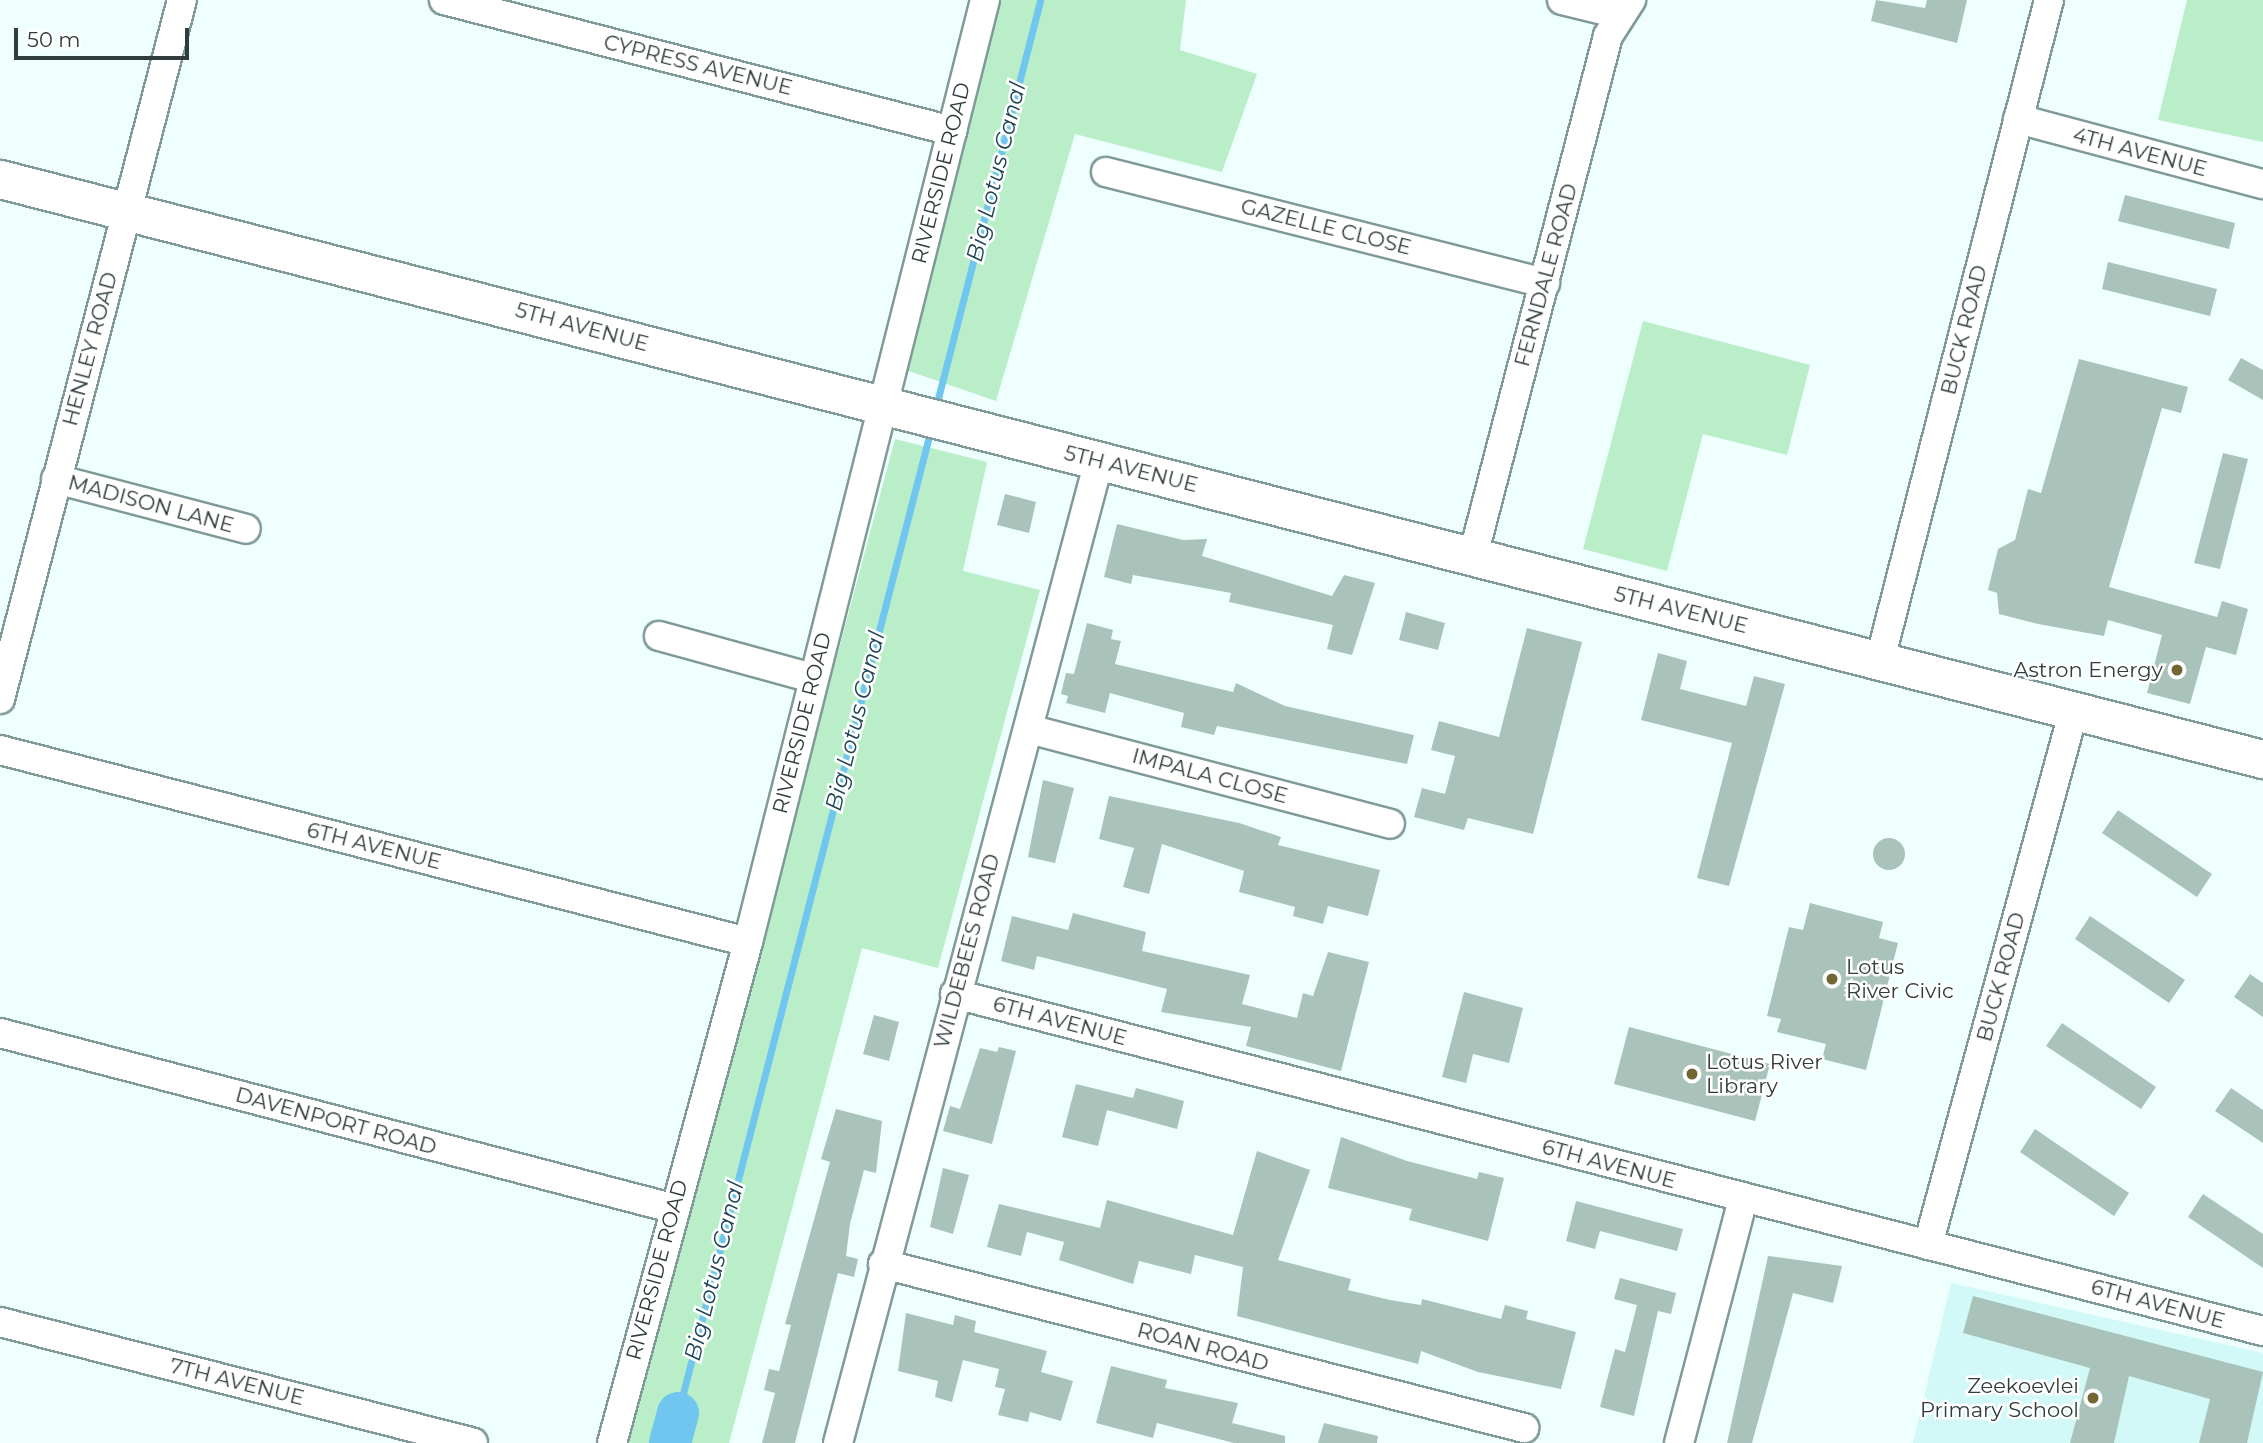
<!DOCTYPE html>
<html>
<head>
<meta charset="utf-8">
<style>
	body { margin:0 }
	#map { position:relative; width:2263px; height:1443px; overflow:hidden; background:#eefffe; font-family:Montserrat,sans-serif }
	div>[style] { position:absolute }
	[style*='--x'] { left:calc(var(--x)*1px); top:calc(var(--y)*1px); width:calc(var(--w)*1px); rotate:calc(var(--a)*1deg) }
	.built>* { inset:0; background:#d2f9f7 }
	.green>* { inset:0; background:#b9eec9 }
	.stream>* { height:7px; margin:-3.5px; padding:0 3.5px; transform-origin:3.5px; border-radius:3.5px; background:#70c6ef }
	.river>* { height:42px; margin:-21px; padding:0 21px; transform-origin:21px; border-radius:21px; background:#70c6ef }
	.building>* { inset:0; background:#a9c3ba }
	.round { border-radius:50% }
	.roads { filter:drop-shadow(2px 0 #7f9a98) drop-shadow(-2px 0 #7f9a98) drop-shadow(0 2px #7f9a98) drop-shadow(0 -2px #7f9a98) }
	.minor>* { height:28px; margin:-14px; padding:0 14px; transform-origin:14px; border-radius:14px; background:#fff }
	.major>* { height:37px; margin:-18.5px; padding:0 18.5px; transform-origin:18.5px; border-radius:18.5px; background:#fff }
	.dots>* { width:19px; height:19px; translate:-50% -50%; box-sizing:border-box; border:4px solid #fff; border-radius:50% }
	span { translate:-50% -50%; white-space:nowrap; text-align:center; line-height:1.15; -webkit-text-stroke:5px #fff; paint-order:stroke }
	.street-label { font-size:21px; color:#313c3c }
	.poi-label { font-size:21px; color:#313c3c }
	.right { translate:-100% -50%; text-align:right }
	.left { translate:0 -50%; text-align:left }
	.water-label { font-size:23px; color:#1f4557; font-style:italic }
	.scale { position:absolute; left:14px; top:28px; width:175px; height:32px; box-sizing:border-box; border:4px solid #313c3c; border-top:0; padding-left:9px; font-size:21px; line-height:24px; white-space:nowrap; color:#313c3c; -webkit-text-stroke:5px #fff; paint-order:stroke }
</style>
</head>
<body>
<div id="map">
	<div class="built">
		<i style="clip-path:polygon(1951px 1283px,2263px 1353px,2263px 1443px,1913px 1443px)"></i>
	</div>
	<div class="green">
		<i style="clip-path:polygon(998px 0,1186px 0,1180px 50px,1257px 74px,1222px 172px,1075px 134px,996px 401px,903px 369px)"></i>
		<i style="clip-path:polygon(2187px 0,2263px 0,2263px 142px,2158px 120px)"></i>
		<i style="clip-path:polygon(1643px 321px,1810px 365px,1787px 455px,1703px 434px,1667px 571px,1583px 549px)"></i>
		<i style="clip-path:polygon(895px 439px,987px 462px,963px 571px,1040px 590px,938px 968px,862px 948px,729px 1443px,627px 1443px)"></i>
	</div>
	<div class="stream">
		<i style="--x:935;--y:410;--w:423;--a:-75.6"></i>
		<i style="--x:678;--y:1413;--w:1017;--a:-75.59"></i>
	</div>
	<div class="river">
		<i style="--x:670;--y:1443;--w:31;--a:-75"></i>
	</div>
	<div class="building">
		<i style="clip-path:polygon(1876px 0,1925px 8px,1927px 0,1967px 0,1957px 43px,1871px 21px)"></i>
		<i style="clip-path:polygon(2125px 195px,2235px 223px,2229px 249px,2118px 221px)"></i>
		<i style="clip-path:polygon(2108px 262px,2217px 289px,2210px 316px,2102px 289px)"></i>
		<i style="clip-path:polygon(2241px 358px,2263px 370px,2263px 400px,2228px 380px)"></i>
		<i style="clip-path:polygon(2079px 359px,2188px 387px,2181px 413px,2162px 408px,2109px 587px,2217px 617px,2222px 601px,2248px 609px,2236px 655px,2206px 647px,2190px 704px,2147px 693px,2162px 635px,2108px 620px,2104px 636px,2038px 624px,1999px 614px,1997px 593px,1988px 590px,1998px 549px,2015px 540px,2028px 489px,2041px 493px)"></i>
		<i style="clip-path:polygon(2223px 453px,2248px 459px,2220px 569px,2194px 563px)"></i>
		<i style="clip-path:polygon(1005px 494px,1036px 502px,1029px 533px,997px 525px)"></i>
		<i style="clip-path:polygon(1117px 524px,1183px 540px,1207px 539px,1202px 556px,1332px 596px,1344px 575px,1375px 583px,1352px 655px,1327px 649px,1333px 625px,1229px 602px,1231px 593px,1133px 575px,1131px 584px,1104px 577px)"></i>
		<i style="clip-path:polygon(1406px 612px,1445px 623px,1438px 650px,1399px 640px)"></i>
		<i style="clip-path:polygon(1087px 623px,1113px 630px,1111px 639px,1121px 641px,1115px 664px,1233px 692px,1236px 683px,1285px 706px,1414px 735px,1407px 764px,1217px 726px,1214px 735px,1181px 727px,1184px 713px,1110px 693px,1105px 713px,1066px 703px,1068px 696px,1061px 694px,1066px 673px,1074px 674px)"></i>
		<i style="clip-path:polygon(1527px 628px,1582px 642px,1533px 834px,1468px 818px,1464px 830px,1414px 817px,1422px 788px,1445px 794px,1455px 756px,1431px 750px,1439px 721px,1499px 737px)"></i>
		<i style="clip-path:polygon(1658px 653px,1687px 661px,1680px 689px,1746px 706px,1754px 676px,1785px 684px,1729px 886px,1697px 878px,1732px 743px,1641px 720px)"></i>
		<i style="clip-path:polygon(1043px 780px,1074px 788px,1055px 863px,1028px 857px)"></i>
		<i style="clip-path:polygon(1109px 796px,1239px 823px,1281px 837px,1278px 845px,1380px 870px,1368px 916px,1328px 906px,1323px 924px,1293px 916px,1295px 907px,1239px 892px,1244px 871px,1162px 844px,1149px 894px,1123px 887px,1134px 848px,1099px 839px)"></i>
		<i style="clip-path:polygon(2118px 810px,2212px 874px,2197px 897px,2102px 833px)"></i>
		<i class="round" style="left:1873px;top:838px;width:32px;height:32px"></i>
		<i style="clip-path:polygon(1810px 903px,1883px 922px,1879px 938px,1898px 943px,1866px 1070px,1822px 1059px,1826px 1044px,1777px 1032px,1781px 1019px,1767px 1016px,1789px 927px,1803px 930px)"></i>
		<i style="clip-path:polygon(1073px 913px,1146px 932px,1142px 951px,1250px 975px,1242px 1004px,1297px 1018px,1303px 993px,1313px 996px,1328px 952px,1369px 962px,1341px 1071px,1246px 1046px,1251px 1027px,1161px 1012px,1167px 989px,1037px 956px,1034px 970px,1001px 961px,1012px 916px,1068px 930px)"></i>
		<i style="clip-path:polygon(2090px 916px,2185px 980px,2169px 1003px,2075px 939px)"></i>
		<i style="clip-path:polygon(2250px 974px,2263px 983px,2263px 1017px,2234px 997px)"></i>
		<i style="clip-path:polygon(1464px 992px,1523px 1008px,1509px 1063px,1473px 1054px,1466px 1083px,1442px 1077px)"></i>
		<i style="clip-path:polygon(874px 1015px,899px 1022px,889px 1061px,863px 1054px)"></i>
		<i style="clip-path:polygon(2062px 1023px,2156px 1087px,2141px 1109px,2046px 1046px)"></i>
		<i style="clip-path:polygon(1629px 1027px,1770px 1064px,1755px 1121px,1614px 1084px)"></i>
		<i style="clip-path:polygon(999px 1047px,1016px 1051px,992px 1144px,943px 1131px,950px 1106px,960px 1109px,980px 1048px,997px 1052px)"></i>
		<i style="clip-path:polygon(1076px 1084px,1133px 1098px,1136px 1088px,1184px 1101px,1177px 1129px,1107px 1110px,1098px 1146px,1062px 1137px)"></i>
		<i style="clip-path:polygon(2231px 1088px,2263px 1110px,2263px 1143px,2215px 1111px)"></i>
		<i style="clip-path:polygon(836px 1109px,882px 1121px,876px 1173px,864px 1170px,850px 1224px,846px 1256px,858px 1259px,854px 1277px,838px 1273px,795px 1443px,762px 1443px,775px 1393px,764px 1390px,769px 1369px,779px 1371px,791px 1325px,785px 1324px,830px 1162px,821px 1159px)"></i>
		<i style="clip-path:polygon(2035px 1129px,2129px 1193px,2114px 1216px,2020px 1152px)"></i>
		<i style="clip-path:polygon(1341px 1137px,1407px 1161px,1477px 1179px,1479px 1172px,1504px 1178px,1488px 1241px,1409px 1220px,1412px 1209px,1328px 1188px)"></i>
		<i style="clip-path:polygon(1257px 1151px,1310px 1170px,1278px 1260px,1351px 1279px,1348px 1290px,1390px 1300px,1421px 1305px,1422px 1299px,1501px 1319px,1505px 1305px,1528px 1311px,1526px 1319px,1576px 1332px,1561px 1389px,1478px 1372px,1421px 1351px,1418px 1364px,1237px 1316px,1243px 1267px,1195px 1255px,1191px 1274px,1139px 1261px,1133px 1284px,1059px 1260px,1064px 1242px,1027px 1232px,1021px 1256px,987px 1247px,999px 1204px,1100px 1228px,1107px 1200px,1233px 1235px)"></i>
		<i style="clip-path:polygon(943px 1168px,969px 1175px,953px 1234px,930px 1227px)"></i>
		<i style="clip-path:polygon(2203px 1194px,2263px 1234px,2263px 1268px,2188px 1217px)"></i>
		<i style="clip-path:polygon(1576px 1201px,1683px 1229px,1677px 1251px,1600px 1231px,1595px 1249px,1566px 1241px)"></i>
		<i style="clip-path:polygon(1768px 1256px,1842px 1266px,1833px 1303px,1793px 1293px,1752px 1443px,1727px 1443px)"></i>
		<i style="clip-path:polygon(1620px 1278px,1676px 1293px,1671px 1314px,1658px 1311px,1634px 1416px,1600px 1407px,1615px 1349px,1625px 1352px,1637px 1305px,1614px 1299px)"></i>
		<i style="clip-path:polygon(1973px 1296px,2263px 1372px,2247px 1443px,2199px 1443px,2210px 1399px,2129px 1376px,2114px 1443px,2070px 1443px,2090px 1368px,1963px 1333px)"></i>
		<i style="clip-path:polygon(906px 1313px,953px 1325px,955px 1315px,976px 1321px,974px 1332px,1047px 1351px,1041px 1372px,1073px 1381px,1061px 1421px,1030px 1412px,1028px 1422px,998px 1415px,1005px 1389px,995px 1387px,999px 1369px,963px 1360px,952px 1402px,935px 1397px,938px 1381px,898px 1371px)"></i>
		<i style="clip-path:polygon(1111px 1366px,1167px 1380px,1165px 1388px,1238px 1403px,1232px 1423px,1285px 1436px,1285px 1443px,1234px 1443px,1157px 1423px,1153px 1438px,1096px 1423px)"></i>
		<i style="clip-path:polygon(1324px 1423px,1378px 1436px,1377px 1443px,1318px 1443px)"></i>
	</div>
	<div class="roads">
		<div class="minor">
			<i style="--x:444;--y:0;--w:525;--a:14.46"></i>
			<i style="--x:1562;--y:0;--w:59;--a:13.8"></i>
			<i style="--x:2018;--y:119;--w:253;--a:14.9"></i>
			<i style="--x:1106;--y:172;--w:453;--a:14.2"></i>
			<i style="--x:56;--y:479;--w:196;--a:14.7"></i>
			<i style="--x:1473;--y:556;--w:537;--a:-75.45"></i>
			<i style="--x:1608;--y:36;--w:43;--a:-57.4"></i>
			<i style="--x:659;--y:636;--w:160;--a:15.3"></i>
			<i style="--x:1880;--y:660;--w:681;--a:-75.64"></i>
			<i style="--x:0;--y:699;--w:722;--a:-75.41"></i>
			<i style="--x:1029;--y:729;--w:373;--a:14.7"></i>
			<i style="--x:0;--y:750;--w:772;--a:14.4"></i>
			<i style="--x:955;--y:994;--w:1351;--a:14.45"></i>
			<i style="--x:0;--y:1033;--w:694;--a:14.6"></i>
			<i style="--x:1928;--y:1245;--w:555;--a:-74.74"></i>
			<i style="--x:883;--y:1264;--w:662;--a:14.35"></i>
			<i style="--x:0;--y:1322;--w:488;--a:14.3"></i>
			<i style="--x:612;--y:1443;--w:519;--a:-74.81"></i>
			<i style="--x:748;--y:942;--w:971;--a:-75.88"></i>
			<i style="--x:838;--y:1443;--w:1016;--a:-75.12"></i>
			<i style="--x:1679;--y:1443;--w:252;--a:-75.3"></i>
		</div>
		<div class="major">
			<i style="--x:0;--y:179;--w:2336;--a:14.38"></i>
		</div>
	</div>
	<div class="dots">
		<i style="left:2177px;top:670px;background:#726734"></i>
		<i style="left:1832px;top:979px;background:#726734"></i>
		<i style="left:1692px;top:1074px;background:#726734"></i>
		<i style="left:2093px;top:1398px;background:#726734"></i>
	</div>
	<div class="street-label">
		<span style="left:698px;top:65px;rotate:14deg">CYPRESS AVENUE</span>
		<span style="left:2140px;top:152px;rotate:15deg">4TH AVENUE</span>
		<span style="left:941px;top:173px;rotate:-76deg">RIVERSIDE ROAD</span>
		<span style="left:1326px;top:227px;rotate:14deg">GAZELLE CLOSE</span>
		<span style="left:1546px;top:275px;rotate:-75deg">FERNDALE ROAD</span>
		<span style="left:582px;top:327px;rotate:15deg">5TH AVENUE</span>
		<span style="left:1964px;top:330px;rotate:-76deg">BUCK ROAD</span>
		<span style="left:90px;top:349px;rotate:-75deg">HENLEY ROAD</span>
		<span style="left:1131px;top:469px;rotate:14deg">5TH AVENUE</span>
		<span style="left:151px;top:504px;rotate:15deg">MADISON LANE</span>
		<span style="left:1681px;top:610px;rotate:14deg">5TH AVENUE</span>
		<span style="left:802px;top:723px;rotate:-76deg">RIVERSIDE ROAD</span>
		<span style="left:1210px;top:776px;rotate:15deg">IMPALA CLOSE</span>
		<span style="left:374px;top:846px;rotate:14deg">6TH AVENUE</span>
		<span style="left:967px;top:951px;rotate:-75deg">WILDEBEES ROAD</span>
		<span style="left:2001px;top:977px;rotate:-75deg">BUCK ROAD</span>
		<span style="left:1060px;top:1021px;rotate:15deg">6TH AVENUE</span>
		<span style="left:336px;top:1121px;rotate:15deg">DAVENPORT ROAD</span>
		<span style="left:1609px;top:1164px;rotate:15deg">6TH AVENUE</span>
		<span style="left:657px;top:1270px;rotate:-75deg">RIVERSIDE ROAD</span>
		<span style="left:2158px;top:1304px;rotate:15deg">6TH AVENUE</span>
		<span style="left:1203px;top:1347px;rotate:15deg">ROAN ROAD</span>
		<span style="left:237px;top:1382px;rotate:14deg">7TH AVENUE</span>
	</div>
	<div class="poi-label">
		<span class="right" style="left:2163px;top:670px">Astron Energy</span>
		<span class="left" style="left:1846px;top:979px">Lotus<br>River Civic</span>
		<span class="left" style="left:1706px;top:1074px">Lotus River<br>Library</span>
		<span class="right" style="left:2079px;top:1398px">Zeekoevlei<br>Primary School</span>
	</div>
	<div class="water-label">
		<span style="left:996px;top:172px;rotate:-76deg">Big Lotus Canal</span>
		<span style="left:855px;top:721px;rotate:-76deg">Big Lotus Canal</span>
		<span style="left:714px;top:1271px;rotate:-76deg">Big Lotus Canal</span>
	</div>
	<div class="scale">50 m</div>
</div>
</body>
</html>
